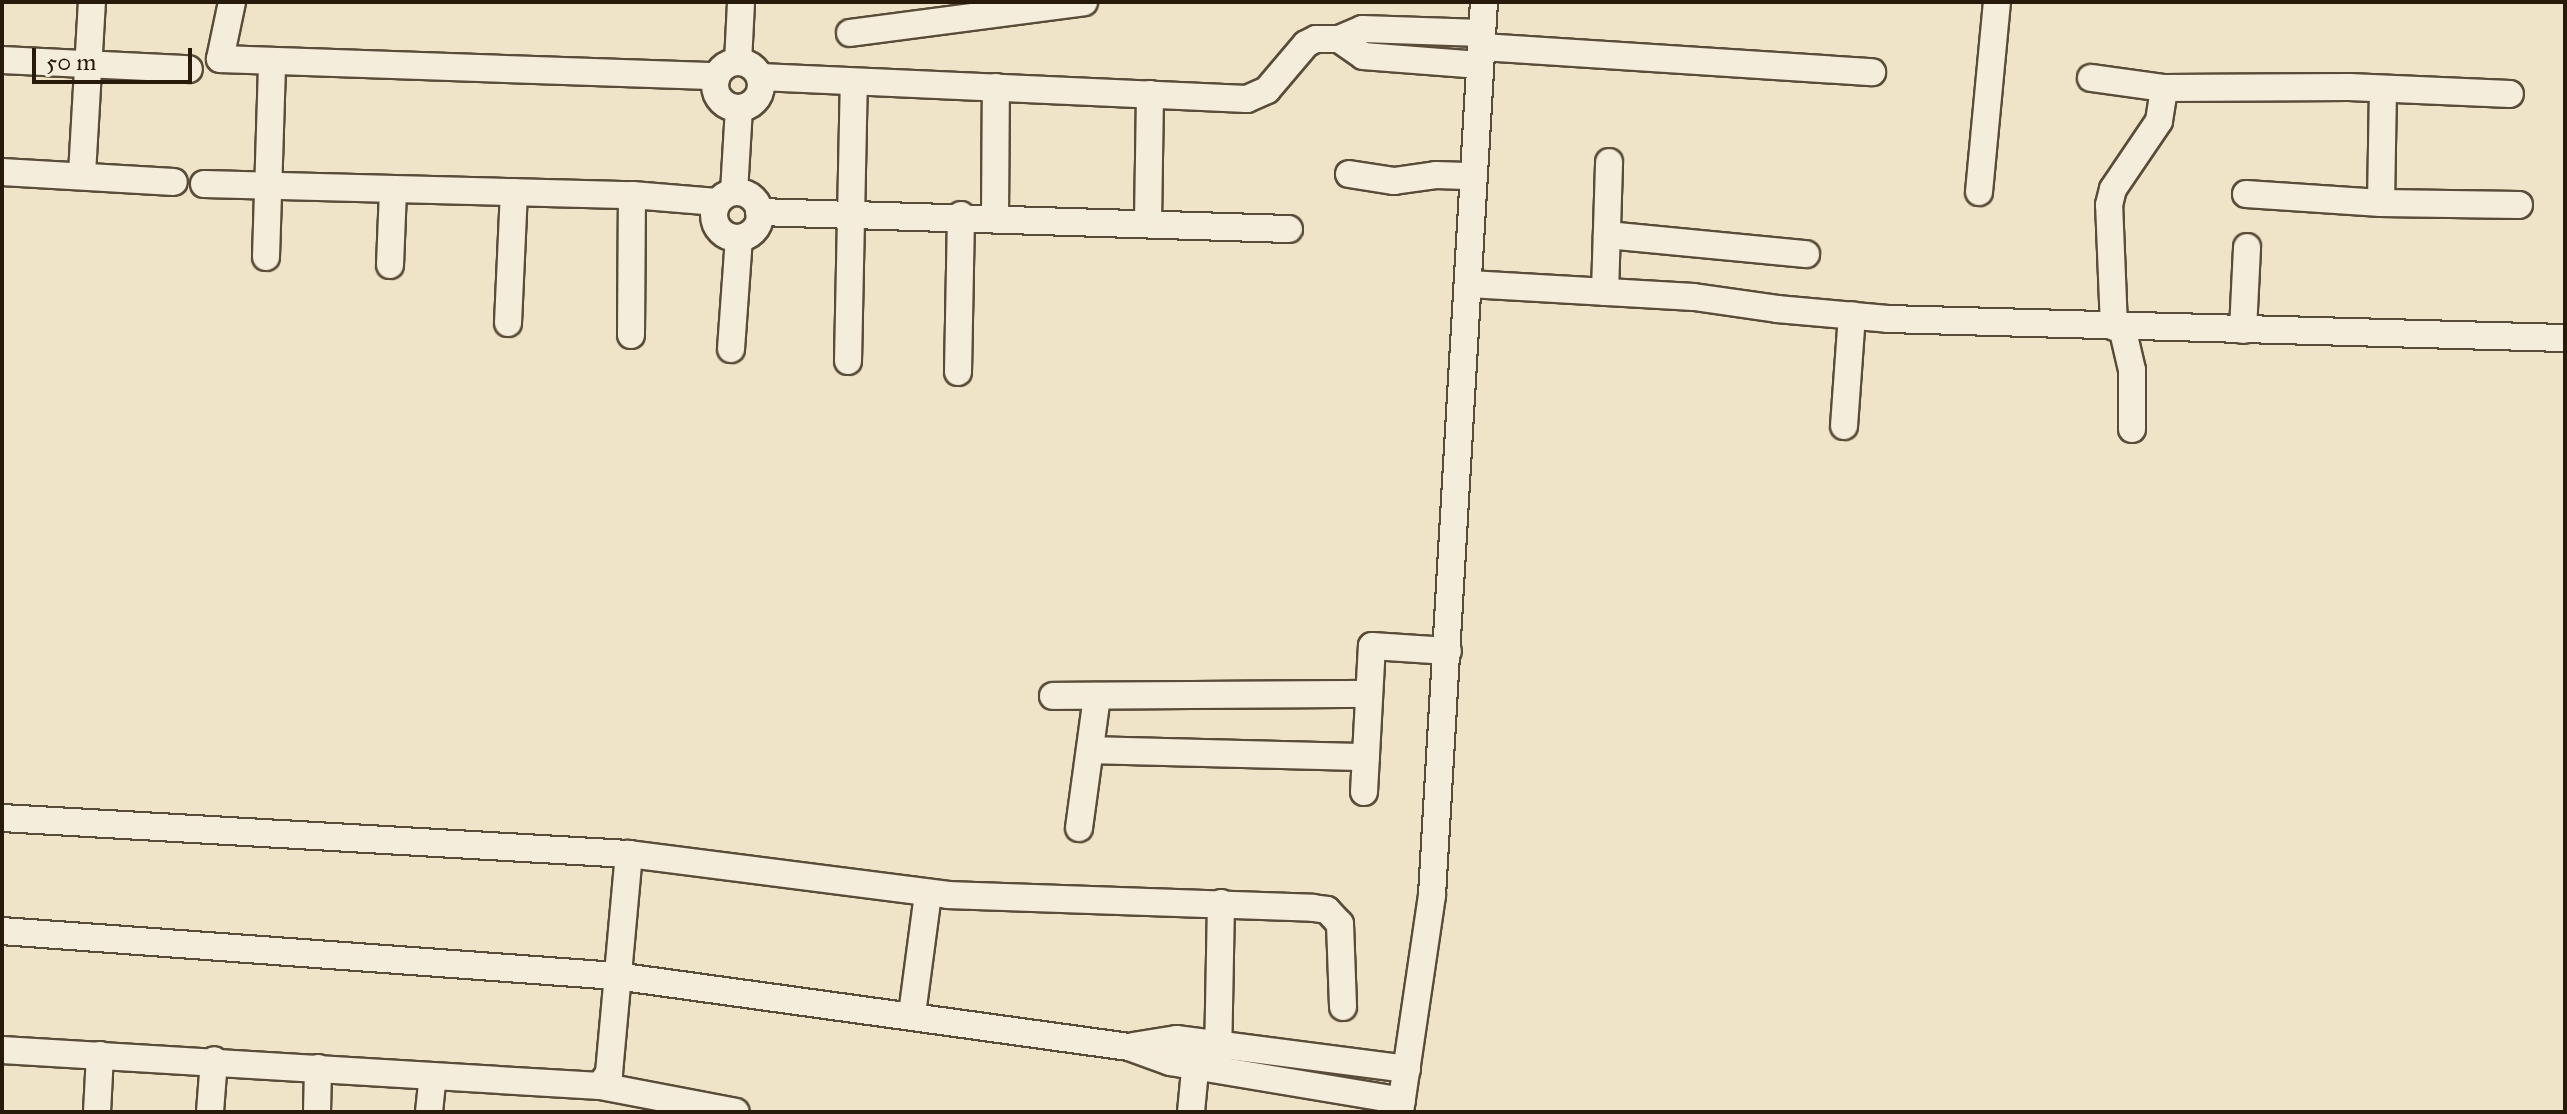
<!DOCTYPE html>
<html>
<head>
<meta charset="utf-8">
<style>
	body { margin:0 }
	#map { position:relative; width:2567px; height:1114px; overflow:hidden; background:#efe4c7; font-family:"IM FELL Great Primer",serif }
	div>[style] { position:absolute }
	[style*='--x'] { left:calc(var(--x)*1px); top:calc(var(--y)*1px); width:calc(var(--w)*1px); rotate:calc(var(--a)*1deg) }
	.roads { filter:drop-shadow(2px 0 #594c39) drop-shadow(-2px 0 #594c39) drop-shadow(0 2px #594c39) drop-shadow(0 -2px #594c39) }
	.minor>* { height:26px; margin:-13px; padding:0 13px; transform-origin:13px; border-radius:13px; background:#f5eddb }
	.minor>.ring { margin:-13px; padding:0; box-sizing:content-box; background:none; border:26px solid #f5eddb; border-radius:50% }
	span { translate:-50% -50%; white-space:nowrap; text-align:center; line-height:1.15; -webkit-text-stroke:7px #f5eddb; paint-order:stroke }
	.frame { position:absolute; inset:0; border:4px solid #271a0a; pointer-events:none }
	.scale { position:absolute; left:32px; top:48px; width:160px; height:36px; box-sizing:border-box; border:4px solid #271a0a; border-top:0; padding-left:10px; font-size:24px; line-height:28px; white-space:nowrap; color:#271a0a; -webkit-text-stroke:6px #f5eddb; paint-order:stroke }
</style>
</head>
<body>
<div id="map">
	<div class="roads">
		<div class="minor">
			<i style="--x:232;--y:2;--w:58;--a:101.9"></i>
			<i style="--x:220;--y:59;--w:497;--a:2"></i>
			<i style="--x:850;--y:33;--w:236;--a:-7.5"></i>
			<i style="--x:1339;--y:39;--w:29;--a:35"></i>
			<i style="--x:1363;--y:56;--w:117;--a:4.4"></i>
			<i style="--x:1482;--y:47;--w:391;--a:3.7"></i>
			<i style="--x:2;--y:60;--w:187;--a:2.8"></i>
			<i class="ring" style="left:715px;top:62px;width:20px;height:20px"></i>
			<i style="--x:738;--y:62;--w:60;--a:-87.1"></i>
			<i style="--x:760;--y:77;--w:487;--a:2.6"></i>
			<i style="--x:1247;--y:99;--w:22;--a:-24"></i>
			<i style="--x:1267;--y:90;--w:60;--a:-49.7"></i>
			<i style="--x:1306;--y:44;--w:11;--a:-27"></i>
			<i style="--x:1316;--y:39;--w:23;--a:0"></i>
			<i style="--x:1339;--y:39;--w:25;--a:-23"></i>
			<i style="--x:1362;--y:29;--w:120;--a:1.9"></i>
			<i style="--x:2091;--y:78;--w:74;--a:7.8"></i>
			<i style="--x:2383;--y:89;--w:114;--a:91"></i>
			<i style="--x:2381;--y:203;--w:138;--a:0.8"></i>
			<i style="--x:2;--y:172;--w:172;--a:3.3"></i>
			<i style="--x:82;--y:174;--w:172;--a:-86.7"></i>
			<i style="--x:1349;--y:174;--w:46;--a:8.8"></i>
			<i style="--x:1394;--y:181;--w:42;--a:-8.1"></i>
			<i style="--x:1436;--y:175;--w:38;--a:2"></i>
			<i style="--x:204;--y:184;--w:428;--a:1.5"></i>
			<i style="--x:632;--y:195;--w:85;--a:4.7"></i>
			<i style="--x:734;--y:192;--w:83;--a:-86.6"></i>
			<i style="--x:1979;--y:192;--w:191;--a:-84.6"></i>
			<i class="ring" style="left:714px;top:192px;width:20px;height:20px"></i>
			<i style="--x:2246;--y:194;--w:135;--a:3.8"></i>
			<i style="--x:759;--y:212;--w:530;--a:1.84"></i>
			<i style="--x:995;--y:217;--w:130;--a:-89.6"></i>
			<i style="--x:1148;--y:222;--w:128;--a:-89.1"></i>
			<i style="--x:1607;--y:235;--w:200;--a:5.5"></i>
			<i style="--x:266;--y:257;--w:196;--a:-88.2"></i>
			<i style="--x:390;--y:265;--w:75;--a:-87.7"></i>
			<i style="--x:1469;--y:284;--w:225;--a:3.3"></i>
			<i style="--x:1694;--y:297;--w:84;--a:8.2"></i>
			<i style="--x:1777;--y:309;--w:111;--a:5.1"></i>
			<i style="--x:1888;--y:319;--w:677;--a:1.61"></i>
			<i style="--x:1605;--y:292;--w:130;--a:-88.2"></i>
			<i style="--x:508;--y:323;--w:131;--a:-87.4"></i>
			<i style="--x:2114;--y:327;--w:122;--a:-92.3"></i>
			<i style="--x:2109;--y:205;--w:16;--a:-76"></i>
			<i style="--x:2113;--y:189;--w:82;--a:-55.9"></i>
			<i style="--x:2159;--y:121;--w:33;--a:-81"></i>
			<i style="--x:2164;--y:88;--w:185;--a:-0.3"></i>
			<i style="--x:2349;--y:87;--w:161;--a:2.5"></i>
			<i style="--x:2122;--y:327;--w:44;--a:76.9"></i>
			<i style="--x:2132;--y:370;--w:59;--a:90"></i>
			<i style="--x:2243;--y:330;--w:83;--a:-87.2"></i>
			<i style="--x:631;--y:335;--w:140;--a:-89.6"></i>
			<i style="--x:731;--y:349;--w:111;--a:-85.9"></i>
			<i style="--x:848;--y:361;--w:279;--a:-88.8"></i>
			<i style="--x:958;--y:372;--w:157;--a:-88.9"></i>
			<i style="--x:1844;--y:426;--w:111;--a:-85.9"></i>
			<i style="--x:1053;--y:696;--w:316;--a:-0.4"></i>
			<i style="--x:1090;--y:750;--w:276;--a:1.5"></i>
			<i style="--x:1364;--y:792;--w:146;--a:-86.9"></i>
			<i style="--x:1372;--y:646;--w:76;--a:3.8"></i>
			<i style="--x:2;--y:818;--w:628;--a:3.29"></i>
			<i style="--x:629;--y:854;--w:321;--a:7.3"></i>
			<i style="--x:947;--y:895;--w:366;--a:2"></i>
			<i style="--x:1313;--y:908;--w:14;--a:8"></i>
			<i style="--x:1327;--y:910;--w:19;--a:47"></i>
			<i style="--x:1340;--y:924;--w:83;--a:87.9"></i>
			<i style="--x:1079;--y:828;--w:133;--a:-82.2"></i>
			<i style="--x:2;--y:931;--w:616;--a:4.19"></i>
			<i style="--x:616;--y:976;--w:518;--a:7.88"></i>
			<i style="--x:1129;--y:1047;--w:44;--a:20.1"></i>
			<i style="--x:1170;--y:1062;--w:235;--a:9.5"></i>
			<i style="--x:912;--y:1014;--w:121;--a:-82.4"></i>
			<i style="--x:1133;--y:1046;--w:44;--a:-9.2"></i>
			<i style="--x:1176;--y:1039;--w:233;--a:7.4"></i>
			<i style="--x:2;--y:1050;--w:599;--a:3.45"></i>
			<i style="--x:600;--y:1086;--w:16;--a:-55"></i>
			<i style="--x:609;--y:1073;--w:220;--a:-84.8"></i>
			<i style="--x:1218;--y:1059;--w:156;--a:-88.9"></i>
			<i style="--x:600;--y:1086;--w:138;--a:10.8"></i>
			<i style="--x:97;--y:1112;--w:57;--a:-87"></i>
			<i style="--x:210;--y:1112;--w:52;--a:-85.6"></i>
			<i style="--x:317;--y:1112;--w:44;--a:-88.7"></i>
			<i style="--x:429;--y:1112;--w:36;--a:-84"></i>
			<i style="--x:1191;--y:1112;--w:62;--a:-84.5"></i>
			<i style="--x:1400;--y:1112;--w:219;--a:-81.6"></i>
			<i style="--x:1432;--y:895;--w:895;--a:-86.67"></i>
		</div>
	</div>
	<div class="frame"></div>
	<div class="scale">50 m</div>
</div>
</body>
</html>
